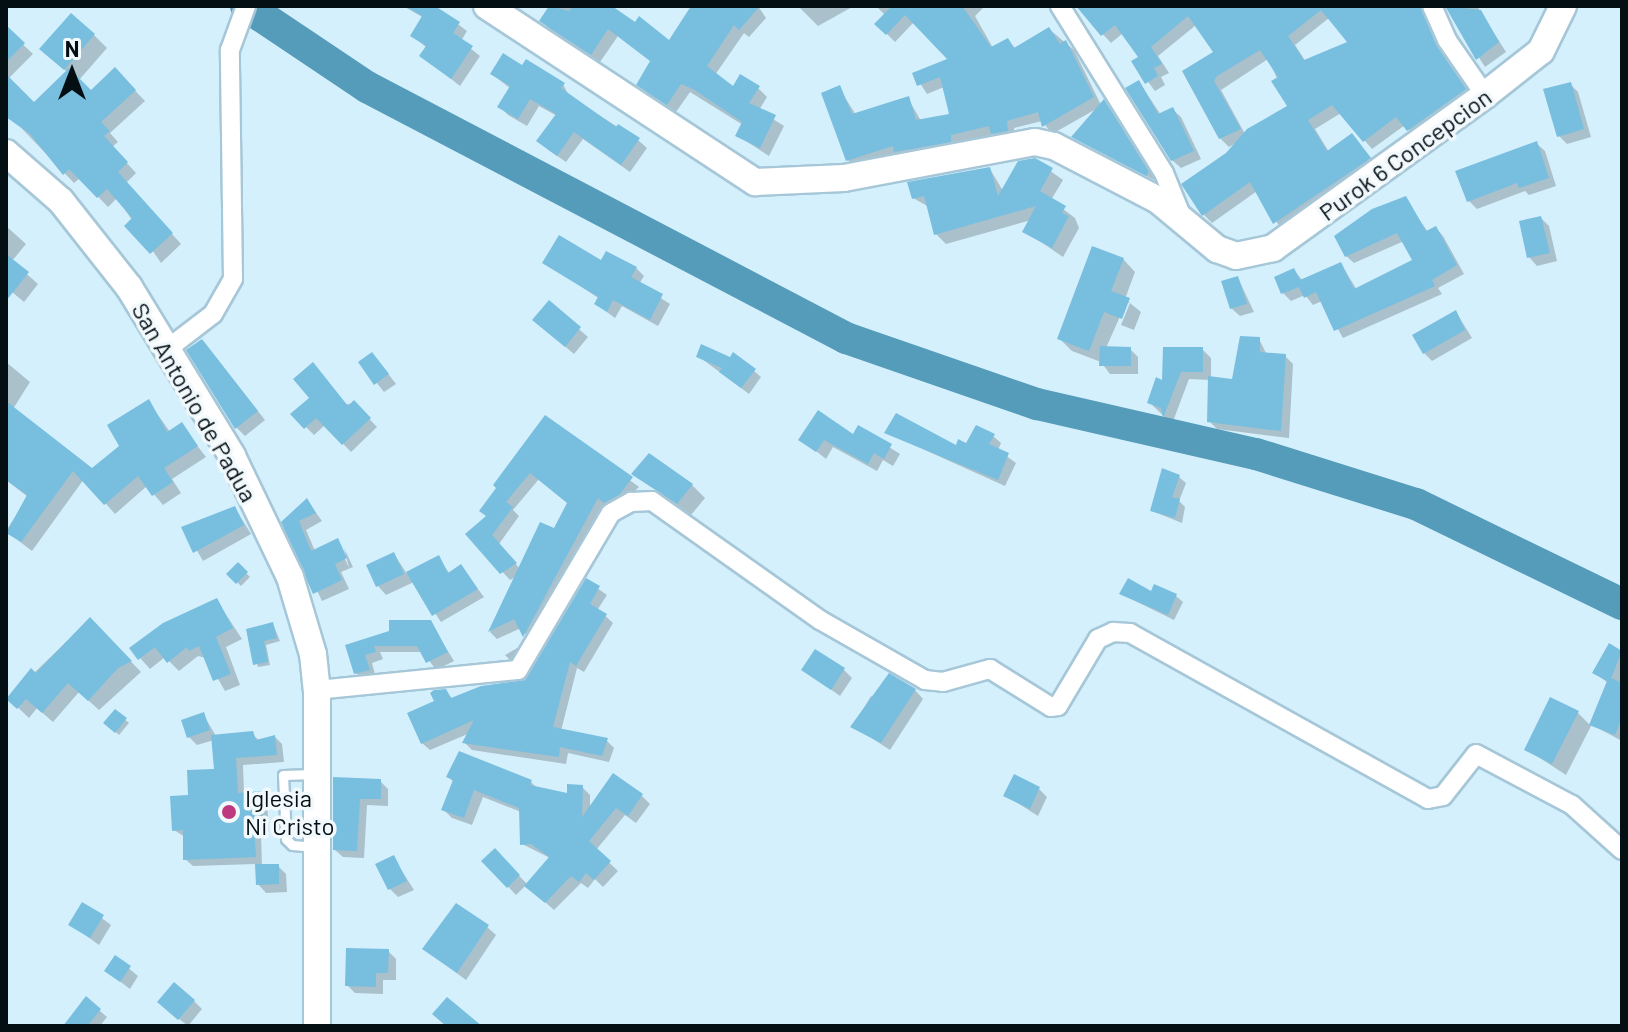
<!DOCTYPE html>
<html>
<head>
<meta charset="utf-8">
<style>
	body { margin:0 }
	#map { position:relative; width:1628px; height:1032px; overflow:hidden; background:#d5f0fd; font-family:Barlow,sans-serif }
	div>[style] { position:absolute }
	[style*='--x'] { left:calc(var(--x)*1px); top:calc(var(--y)*1px); width:calc(var(--w)*1px); rotate:calc(var(--a)*1deg) }
	.shadow>* { inset:0; background:#0003 }
	.river>* { height:32px; margin:-16px; padding:0 16px; transform-origin:16px; border-radius:16px; background:#559bba }
	.building>* { inset:0; background:#78bedf }
	.roads { filter:drop-shadow(2px 0 #a6c7d8) drop-shadow(-2px 0 #a6c7d8) drop-shadow(0 2px #a6c7d8) drop-shadow(0 -2px #a6c7d8) }
	.lane>* { height:9px; margin:-4.5px; padding:0 4.5px; transform-origin:4.5px; border-radius:4.5px; background:#fff }
	.street>* { height:18px; margin:-9px; padding:0 9px; transform-origin:9px; border-radius:9px; background:#fff }
	.secondary>* { height:26px; margin:-13px; padding:0 13px; transform-origin:13px; border-radius:13px; background:#fff }
	.dots>* { width:22px; height:22px; translate:-50% -50%; box-sizing:border-box; border:4px solid #f2f9fc; border-radius:50% }
	span { translate:-50% -50%; white-space:nowrap; text-align:center; line-height:1.15; -webkit-text-stroke:7px #f2f9fc; paint-order:stroke }
	.street-label { font-size:24px; color:#040f14 }
	.poi-label { font-size:24px; color:#040f14 }
	.left { translate:0 -50%; text-align:left }
	.frame { position:absolute; inset:0; border:8px solid #040f14; pointer-events:none }
	.north { position:absolute; left:32px; top:32px; width:80px; height:80px; -webkit-text-stroke:6px #f2f9fc; paint-order:stroke; rotate:0deg; font-size:22px; font-weight:700; line-height:32px; text-align:center; color:#040f14 }
	.north::after { content:''; display:block; margin:auto; width:28px; height:36px; background:#040f14; clip-path:polygon(50% 0,100% 100%,50% 72%,0 100%) }
</style>
</head>
<body>
<div id="map">
	<div class="shadow">
		<i style="clip-path:polygon(403px 6px,434px 6px,467px 31px,461px 41px,480px 56px,460px 86px,422px 56px,427px 48px,412px 35px,424px 18px)"></i>
		<i style="clip-path:polygon(552px 6px,608px 6px,670px 43px,693px 6px,758px 6px,766px 18px,749px 37px,744px 33px,715px 75px,733px 89px,758px 88px,767px 97px,759px 110px,784px 126px,769px 156px,738px 136px,743px 125px,690px 92px,676px 112px,647px 93px,638px 84px,652px 62px,618px 36px,600px 62px,551px 30px,542px 21px)"></i>
		<i style="clip-path:polygon(798px 6px,854px 6px,818px 26px)"></i>
		<i style="clip-path:polygon(876px 6px,985px 6px,975px 16px,993px 48px,1008px 40px,1016px 49px,1049px 29px,1074px 50px,1101px 105px,1104px 102px,1111px 110px,1156px 181px,1073px 137px,1098px 108px,1052px 134px,1042px 121px,1014px 128px,1015px 139px,1001px 141px,994px 134px,959px 143px,958px 149px,856px 168px,848px 160px,839px 88px,856px 115px,908px 98px,921px 121px,951px 115px,944px 87px,927px 94px,914px 74px,951px 60px,914px 22px,895px 42px,877px 24px,885px 15px)"></i>
		<i style="clip-path:polygon(evenodd,1077px 6px,1434px 6px,1428px 21px,1445px 57px,1473px 98px,1417px 138px,1405px 125px,1372px 149px,1341px 113px,1315px 129px,1329px 152px,1352px 135px,1378px 167px,1283px 232px,1257px 191px,1212px 223px,1204px 215px,1227px 154px,1238px 142px,1229px 147px,1220px 138px,1185px 72px,1216px 53px,1196px 25px,1158px 56px,1169px 73px,1161px 77px,1165px 85px,1155px 91px,1133px 62px,1141px 57px,1123px 33px,1111px 43px,1077px 6px,1329px 18px,1350px 43px,1306px 62px,1295px 45px,1329px 18px,1077px 6px,1268px 59px,1290px 106px,1245px 134px,1221px 90px,1268px 59px)"></i>
		<i style="clip-path:polygon(1446px 6px,1477px 6px,1506px 52px,1485px 67px)"></i>
		<i style="clip-path:polygon(11px 33px,33px 54px,8px 79px,34px 105px,67px 72px,55px 61px,94px 35px,107px 48px,79px 80px,91px 92px,115px 70px,145px 101px,110px 133px,118px 142px,112px 147px,136px 173px,126px 183px,181px 244px,161px 263px,117px 198px,108px 207px,80px 178px,74px 183px,6px 112px,6px 38px)"></i>
		<i style="clip-path:polygon(523px 68px,563px 84px,569px 96px,638px 140px,647px 148px,630px 172px,583px 139px,566px 162px,547px 149px,539px 141px,557px 116px,539px 106px,527px 126px,508px 115px,500px 107px,511px 89px,492px 74px)"></i>
		<i style="clip-path:polygon(1139px 82px,1161px 115px,1172px 109px,1181px 117px,1201px 159px,1181px 168px,1172px 160px)"></i>
		<i style="clip-path:polygon(1570px 84px,1578px 92px,1591px 137px,1567px 144px,1559px 136px)"></i>
		<i style="clip-path:polygon(1536px 143px,1545px 151px,1556px 186px,1529px 195px,1525px 191px,1477px 209px,1469px 201px)"></i>
		<i style="clip-path:polygon(1035px 160px,1063px 180px,1051px 200px,1075px 218px,1079px 228px,1063px 257px,1025px 231px,1031px 220px,946px 244px,936px 234px,929px 207px,913px 198px,990px 169px,1003px 191px)"></i>
		<i style="clip-path:polygon(1405px 199px,1428px 232px,1436px 228px,1443px 236px,1464px 274px,1438px 288px,1442px 294px,1343px 338px,1322px 301px,1313px 305px,1305px 295px,1291px 301px,1283px 293px,1294px 270px,1303px 281px,1341px 264px,1357px 290px,1415px 260px,1404px 241px,1354px 263px,1346px 256px)"></i>
		<i style="clip-path:polygon(1541px 218px,1549px 226px,1557px 261px,1537px 266px,1529px 257px)"></i>
		<i style="clip-path:polygon(6px 226px,26px 244px,12px 261px,38px 284px,24px 302px,6px 287px)"></i>
		<i style="clip-path:polygon(1123px 259px,1135px 272px,1125px 299px,1141px 312px,1134px 330px,1121px 325px,1130px 303px,1126px 303px,1106px 348px,1130px 349px,1138px 357px,1138px 374px,1110px 374px,1101px 362px,1072px 351px,1060px 339px)"></i>
		<i style="clip-path:polygon(544px 262px,636px 268px,644px 276px,639px 284px,670px 304px,658px 326px,622px 306px,615px 318px,596px 304px,600px 299px)"></i>
		<i style="clip-path:polygon(1238px 278px,1254px 312px,1240px 316px,1231px 308px)"></i>
		<i style="clip-path:polygon(549px 303px,588px 337px,574px 354px,543px 328px)"></i>
		<i style="clip-path:polygon(1456px 312px,1472px 338px,1432px 361px,1424px 353px)"></i>
		<i style="clip-path:polygon(1259px 339px,1267px 355px,1285px 356px,1293px 364px,1289px 438px,1217px 429px,1209px 421px,1210px 380px,1189px 379px,1172px 424px,1149px 402px,1202px 349px,1211px 358px,1211px 378px,1234px 382px)"></i>
		<i style="clip-path:polygon(210px 350px,265px 420px,245px 436px,237px 428px)"></i>
		<i style="clip-path:polygon(698px 356px,754px 371px,761px 377px,749px 394px)"></i>
		<i style="clip-path:polygon(6px 362px,30px 382px,13px 409px,93px 471px,121px 446px,149px 402px,170px 432px,181px 425px,206px 457px,172px 479px,181px 493px,163px 505px,147px 486px,115px 514px,84px 479px,32px 551px,6px 531px,28px 497px,6px 480px)"></i>
		<i style="clip-path:polygon(361px 363px,380px 363px,396px 384px,384px 392px)"></i>
		<i style="clip-path:polygon(354px 403px,377px 427px,351px 452px,325px 425px,314px 435px,293px 414px)"></i>
		<i style="clip-path:polygon(evenodd,546px 418px,639px 487px,614px 510px,606px 505px,532px 643px,521px 628px,497px 639px,490px 632px,517px 576px,510px 580px,468px 534px,488px 517px,546px 418px,539px 479px,569px 504px,555px 531px,520px 569px,499px 544px,519px 516px,513px 510px,539px 479px)"></i>
		<i style="clip-path:polygon(859px 428px,900px 454px,893px 466px,883px 460px,877px 471px,833px 447px,826px 459px,801px 439px,854px 437px)"></i>
		<i style="clip-path:polygon(887px 433px,956px 447px,993px 436px,1001px 443px,998px 450px,1016px 463px,1005px 486px)"></i>
		<i style="clip-path:polygon(634px 474px,692px 485px,705px 498px,691px 515px)"></i>
		<i style="clip-path:polygon(1179px 477px,1186px 483px,1179px 501px,1185px 507px,1182px 523px,1152px 511px)"></i>
		<i style="clip-path:polygon(307px 500px,322px 521px,306px 530px,315px 551px,337px 541px,349px 568px,344px 548px,353px 567px,341px 572px,349px 589px,322px 601px,284px 522px)"></i>
		<i style="clip-path:polygon(235px 508px,251px 534px,203px 561px,184px 528px)"></i>
		<i style="clip-path:polygon(394px 554px,407px 574px,438px 558px,450px 574px,461px 567px,484px 597px,441px 622px,414px 582px,386px 595px,378px 586px,368px 566px)"></i>
		<i style="clip-path:polygon(238px 565px,250px 577px,241px 586px,229px 574px)"></i>
		<i style="clip-path:polygon(587px 581px,607px 595px,598px 609px,613px 623px,584px 672px,577px 668px,561px 731px,606px 740px,614px 748px,609px 762px,568px 753px,566px 764px,472px 750px,465px 743px,470px 733px,430px 750px,422px 743px,445px 691px,454px 700px,525px 682px)"></i>
		<i style="clip-path:polygon(1121px 594px,1176px 596px,1183px 602px,1174px 620px)"></i>
		<i style="clip-path:polygon(217px 601px,242px 639px,226px 647px,240px 685px,225px 691px,206px 658px,198px 656px,179px 671px,165px 657px,150px 669px,132px 649px)"></i>
		<i style="clip-path:polygon(90px 619px,141px 672px,99px 710px,79px 692px,53px 722px,37px 708px,29px 718px,8px 698px)"></i>
		<i style="clip-path:polygon(430px 622px,454px 661px,436px 670px,423px 652px,380px 652px,383px 659px,372px 663px,376px 678px,364px 681px,356px 673px,348px 646px)"></i>
		<i style="clip-path:polygon(273px 624px,280px 641px,266px 645px,270px 665px,258px 667px,248px 630px)"></i>
		<i style="clip-path:polygon(1610px 646px,1622px 653px,1622px 741px,1592px 725px,1608px 683px,1595px 673px)"></i>
		<i style="clip-path:polygon(519px 647px,526px 655px,512px 662px,505px 655px)"></i>
		<i style="clip-path:polygon(804px 670px,844px 670px,852px 678px,840px 696px)"></i>
		<i style="clip-path:polygon(915px 690px,923px 699px,890px 750px,853px 726px,871px 696px,877px 699px)"></i>
		<i style="clip-path:polygon(116px 712px,129px 723px,119px 735px,106px 723px)"></i>
		<i style="clip-path:polygon(1578px 713px,1591px 726px,1566px 775px,1526px 749px)"></i>
		<i style="clip-path:polygon(203px 714px,216px 736px,252px 734px,260px 741px,275px 737px,282px 744px,284px 762px,243px 765px,244px 794px,260px 793px,267px 801px,269px 832px,261px 833px,262px 866px,278px 866px,286px 874px,287px 892px,266px 893px,258px 884px,257px 864px,193px 866px,185px 859px,185px 837px,174px 830px,190px 797px,216px 771px,214px 740px,197px 745px,189px 737px)"></i>
		<i style="clip-path:polygon(448px 777px,531px 782px,538px 789px,568px 795px,582px 787px,590px 795px,590px 809px,642px 796px,650px 804px,636px 823px,625px 815px,596px 850px,618px 871px,603px 887px,595px 879px,588px 888px,581px 883px,554px 910px,526px 885px,516px 895px,484px 861px,495px 851px,528px 885px,550px 858px,522px 844px,521px 812px,483px 797px,472px 825px,452px 818px,443px 809px,454px 782px)"></i>
		<i style="clip-path:polygon(335px 779px,380px 781px,388px 789px,388px 806px,367px 805px,364px 858px,343px 857px,335px 850px)"></i>
		<i style="clip-path:polygon(1039px 789px,1047px 797px,1038px 816px,1005px 795px)"></i>
		<i style="clip-path:polygon(393px 857px,414px 890px,398px 897px,390px 889px)"></i>
		<i style="clip-path:polygon(83px 904px,111px 925px,99px 945px,70px 924px)"></i>
		<i style="clip-path:polygon(487px 927px,496px 935px,466px 980px,424px 949px)"></i>
		<i style="clip-path:polygon(388px 951px,396px 959px,396px 980px,383px 980px,383px 994px,355px 993px,347px 985px)"></i>
		<i style="clip-path:polygon(115px 957px,138px 976px,130px 989px,106px 971px)"></i>
		<i style="clip-path:polygon(86px 999px,107px 1017px,100px 1026px,63px 1026px)"></i>
		<i style="clip-path:polygon(194px 1001px,202px 1009px,188px 1026px,168px 1010px)"></i>
	</div>
	<div class="river">
		<i style="--x:246;--y:6;--w:146;--a:33.8"></i>
		<i style="--x:367;--y:87;--w:541;--a:27.65"></i>
		<i style="--x:846;--y:338;--w:202;--a:19.1"></i>
		<i style="--x:1037;--y:404;--w:225;--a:12.9"></i>
		<i style="--x:1256;--y:454;--w:168;--a:17.4"></i>
		<i style="--x:1416;--y:504;--w:229;--a:25.9"></i>
	</div>
	<div class="building">
		<i style="clip-path:polygon(405px 6px,435px 6px,460px 22px,453px 33px,473px 46px,451px 79px,419px 56px,426px 46px,410px 36px,422px 16px)"></i>
		<i style="clip-path:polygon(549px 6px,569px 11px,573px 6px,612px 6px,635px 22px,639px 16px,669px 40px,691px 6px,760px 6px,739px 30px,734px 25px,707px 66px,733px 86px,740px 74px,760px 86px,749px 103px,776px 115px,760px 148px,735px 136px,742px 122px,693px 89px,681px 84px,667px 105px,636px 85px,650px 61px,608px 29px,591px 55px,539px 21px)"></i>
		<i style="clip-path:polygon(892px 6px,962px 6px,991px 47px,1008px 38px,1014px 48px,1049px 27px,1060px 44px,1066px 40px,1094px 97px,1042px 127px,1038px 112px,1007px 121px,1008px 131px,991px 134px,989px 126px,951px 135px,951px 142px,894px 152px,893px 146px,846px 161px,821px 93px,840px 85px,852px 114px,909px 96px,916px 120px,949px 114px,940px 77px,917px 86px,912px 73px,947px 59px,905px 15px,886px 35px,874px 24px)"></i>
		<i style="clip-path:polygon(evenodd,1076px 6px,1420px 6px,1436px 45px,1466px 89px,1407px 131px,1396px 117px,1363px 142px,1332px 105px,1308px 120px,1327px 151px,1352px 133px,1371px 158px,1273px 224px,1250px 182px,1202px 216px,1181px 184px,1226px 153px,1247px 129px,1287px 106px,1271px 81px,1278px 77px,1260px 50px,1217px 76px,1214px 81px,1241px 129px,1219px 139px,1182px 71px,1213px 52px,1188px 16px,1151px 47px,1162px 64px,1154px 68px,1158px 76px,1145px 84px,1131px 61px,1138px 57px,1115px 25px,1101px 36px,1076px 6px,1321px 10px,1347px 42px,1304px 60px,1288px 36px,1321px 10px)"></i>
		<i style="clip-path:polygon(1445px 6px,1481px 10px,1499px 42px,1476px 60px)"></i>
		<i style="clip-path:polygon(71px 13px,95px 34px,64px 70px,39px 49px)"></i>
		<i style="clip-path:polygon(6px 25px,25px 43px,6px 62px)"></i>
		<i style="clip-path:polygon(503px 53px,522px 65px,526px 59px,565px 83px,561px 88px,616px 127px,618px 124px,640px 138px,621px 165px,574px 132px,557px 156px,536px 141px,556px 114px,530px 99px,518px 119px,497px 107px,510px 86px,490px 74px)"></i>
		<i style="clip-path:polygon(115px 67px,136px 90px,101px 122px,110px 131px,104px 136px,128px 162px,118px 172px,173px 233px,150px 254px,124px 226px,132px 218px,107px 189px,97px 198px,69px 169px,63px 175px,30px 134px,6px 117px,6px 74px,34px 102px,69px 68px,91px 90px)"></i>
		<i style="clip-path:polygon(1139px 80px,1158px 114px,1173px 107px,1194px 151px,1171px 161px,1125px 88px)"></i>
		<i style="clip-path:polygon(1571px 82px,1584px 129px,1557px 137px,1543px 89px)"></i>
		<i style="clip-path:polygon(1104px 99px,1149px 172px,1146px 176px,1071px 137px)"></i>
		<i style="clip-path:polygon(1537px 141px,1549px 178px,1519px 188px,1517px 183px,1467px 202px,1455px 171px)"></i>
		<i style="clip-path:polygon(1035px 158px,1053px 168px,1040px 191px,1066px 206px,1062px 213px,1069px 216px,1052px 248px,1022px 232px,1036px 206px,934px 235px,924px 196px,912px 199px,907px 182px,990px 167px,998px 196px,1018px 161px)"></i>
		<i style="clip-path:polygon(1406px 196px,1426px 231px,1436px 226px,1457px 265px,1432px 280px,1435px 286px,1334px 331px,1316px 292px,1304px 298px,1299px 287px,1281px 294px,1274px 277px,1294px 268px,1300px 280px,1341px 262px,1354px 289px,1412px 260px,1397px 233px,1345px 257px,1334px 236px,1372px 209px)"></i>
		<i style="clip-path:polygon(1541px 216px,1550px 253px,1527px 258px,1519px 221px)"></i>
		<i style="clip-path:polygon(559px 235px,601px 260px,606px 251px,637px 267px,631px 277px,663px 294px,650px 320px,613px 300px,607px 312px,594px 304px,598px 297px,542px 263px)"></i>
		<i style="clip-path:polygon(1092px 246px,1124px 258px,1111px 291px,1130px 298px,1122px 319px,1104px 312px,1089px 351px,1057px 339px)"></i>
		<i style="clip-path:polygon(6px 254px,29px 272px,6px 301px)"></i>
		<i style="clip-path:polygon(1238px 276px,1247px 304px,1230px 309px,1221px 281px)"></i>
		<i style="clip-path:polygon(549px 300px,581px 327px,565px 347px,532px 320px)"></i>
		<i style="clip-path:polygon(1456px 310px,1465px 330px,1423px 354px,1412px 335px)"></i>
		<i style="clip-path:polygon(1240px 336px,1260px 337px,1260px 352px,1286px 354px,1281px 431px,1207px 422px,1208px 376px,1232px 379px)"></i>
		<i style="clip-path:polygon(202px 339px,258px 411px,235px 429px,186px 350px)"></i>
		<i style="clip-path:polygon(701px 344px,730px 357px,733px 352px,756px 369px,741px 388px,719px 372px,722px 368px,696px 357px)"></i>
		<i style="clip-path:polygon(1100px 346px,1131px 347px,1131px 366px,1099px 366px)"></i>
		<i style="clip-path:polygon(1163px 347px,1203px 347px,1203px 372px,1181px 372px,1163px 418px,1161px 408px,1147px 403px,1156px 377px,1162px 380px)"></i>
		<i style="clip-path:polygon(372px 352px,389px 374px,374px 385px,358px 362px)"></i>
		<i style="clip-path:polygon(313px 362px,348px 406px,354px 400px,371px 418px,342px 445px,316px 418px,304px 429px,290px 414px,309px 398px,293px 379px)"></i>
		<i style="clip-path:polygon(149px 399px,167px 432px,182px 422px,198px 446px,164px 468px,173px 482px,152px 496px,138px 476px,104px 505px,73px 471px,21px 542px,6px 533px,27px 495px,6px 480px,6px 401px,92px 468px,119px 446px,107px 425px)"></i>
		<i style="clip-path:polygon(818px 410px,853px 434px,858px 425px,892px 444px,884px 459px,874px 453px,868px 464px,824px 440px,816px 452px,798px 440px)"></i>
		<i style="clip-path:polygon(896px 413px,956px 445px,958px 439px,966px 443px,976px 425px,995px 434px,989px 444px,1009px 453px,998px 480px,884px 433px)"></i>
		<i style="clip-path:polygon(545px 415px,633px 477px,619px 495px,604px 503px,598px 498px,523px 637px,514px 619px,488px 632px,540px 522px,554px 528px,567px 503px,530px 473px,506px 502px,513px 507px,492px 535px,517px 563px,500px 574px,465px 534px,486px 516px,479px 511px,496px 488px,493px 485px)"></i>
		<i style="clip-path:polygon(649px 453px,693px 484px,677px 504px,631px 474px)"></i>
		<i style="clip-path:polygon(1162px 468px,1180px 475px,1172px 497px,1180px 499px,1175px 518px,1150px 511px)"></i>
		<i style="clip-path:polygon(307px 498px,316px 513px,299px 521px,311px 551px,338px 538px,347px 558px,335px 564px,342px 580px,313px 594px,281px 522px)"></i>
		<i style="clip-path:polygon(235px 506px,244px 525px,193px 553px,181px 527px)"></i>
		<i style="clip-path:polygon(394px 552px,404px 574px,376px 587px,366px 565px)"></i>
		<i style="clip-path:polygon(439px 555px,448px 573px,461px 564px,478px 589px,432px 616px,406px 572px)"></i>
		<i style="clip-path:polygon(238px 562px,248px 572px,236px 584px,226px 574px)"></i>
		<i style="clip-path:polygon(586px 578px,600px 586px,590px 604px,607px 614px,576px 666px,570px 662px,553px 727px,608px 738px,602px 756px,560px 747px,559px 757px,462px 743px,474px 720px,421px 744px,407px 713px,434px 701px,430px 693px,434px 690px,446px 689px,451px 698px,481px 686px,525px 680px)"></i>
		<i style="clip-path:polygon(1128px 578px,1151px 591px,1154px 584px,1177px 594px,1168px 615px,1119px 594px)"></i>
		<i style="clip-path:polygon(217px 598px,233px 628px,216px 637px,231px 674px,213px 681px,199px 646px,189px 651px,187px 647px,167px 663px,155px 647px,138px 660px,129px 648px,163px 623px)"></i>
		<i style="clip-path:polygon(90px 617px,132px 661px,118px 668px,88px 701px,68px 683px,42px 713px,26px 699px,17px 709px,6px 699px,31px 668px,36px 673px)"></i>
		<i style="clip-path:polygon(389px 620px,431px 620px,448px 652px,426px 663px,417px 646px,374px 646px,376px 652px,365px 655px,370px 670px,354px 674px,345px 645px,389px 631px)"></i>
		<i style="clip-path:polygon(273px 622px,277px 638px,264px 641px,268px 662px,253px 665px,246px 629px)"></i>
		<i style="clip-path:polygon(1609px 643px,1622px 651px,1611px 678px,1622px 683px,1622px 718px,1615px 735px,1589px 725px,1607px 681px,1592px 673px)"></i>
		<i style="clip-path:polygon(815px 649px,845px 668px,831px 690px,801px 670px)"></i>
		<i style="clip-path:polygon(889px 673px,916px 689px,881px 743px,850px 727px)"></i>
		<i style="clip-path:polygon(1550px 697px,1579px 711px,1552px 764px,1524px 750px)"></i>
		<i style="clip-path:polygon(115px 709px,127px 718px,115px 733px,103px 723px)"></i>
		<i style="clip-path:polygon(204px 712px,210px 730px,187px 738px,181px 720px)"></i>
		<i style="clip-path:polygon(253px 731px,256px 740px,275px 735px,277px 755px,236px 758px,238px 793px,261px 791px,263px 826px,254px 826px,256px 857px,183px 860px,183px 830px,172px 831px,170px 796px,188px 795px,187px 770px,214px 769px,211px 735px)"></i>
		<i style="clip-path:polygon(459px 751px,532px 780px,530px 785px,567px 793px,567px 784px,583px 785px,582px 817px,613px 773px,643px 794px,628px 816px,616px 808px,589px 841px,611px 861px,594px 880px,586px 873px,579px 882px,571px 876px,545px 903px,524px 886px,549px 857px,531px 844px,520px 845px,519px 808px,474px 790px,464px 818px,441px 810px,453px 780px,446px 777px)"></i>
		<i style="clip-path:polygon(1014px 774px,1040px 787px,1030px 809px,1003px 796px)"></i>
		<i style="clip-path:polygon(333px 777px,381px 779px,381px 799px,360px 799px,357px 851px,333px 850px)"></i>
		<i style="clip-path:polygon(495px 848px,520px 875px,507px 888px,481px 861px)"></i>
		<i style="clip-path:polygon(394px 855px,407px 881px,388px 890px,375px 864px)"></i>
		<i style="clip-path:polygon(255px 864px,279px 864px,279px 884px,256px 885px)"></i>
		<i style="clip-path:polygon(82px 902px,104px 915px,90px 938px,68px 925px)"></i>
		<i style="clip-path:polygon(456px 903px,489px 925px,457px 973px,422px 949px)"></i>
		<i style="clip-path:polygon(346px 948px,389px 949px,388px 973px,376px 973px,376px 987px,345px 986px)"></i>
		<i style="clip-path:polygon(115px 955px,131px 966px,120px 982px,104px 971px)"></i>
		<i style="clip-path:polygon(174px 982px,195px 1000px,178px 1020px,157px 1002px)"></i>
		<i style="clip-path:polygon(86px 996px,101px 1009px,87px 1026px,63px 1026px)"></i>
		<i style="clip-path:polygon(447px 997px,482px 1026px,446px 1026px,432px 1014px)"></i>
	</div>
	<div class="roads">
		<div class="lane">
			<i style="--x:314;--y:774;--w:31;--a:178"></i>
			<i style="--x:283;--y:775;--w:64;--a:87.3"></i>
			<i style="--x:286;--y:839;--w:8;--a:45"></i>
			<i style="--x:292;--y:845;--w:24;--a:5"></i>
		</div>
		<div class="street">
			<i style="--x:1060;--y:6;--w:197;--a:58.1"></i>
			<i style="--x:1164;--y:173;--w:45;--a:68"></i>
			<i style="--x:1432;--y:6;--w:37;--a:66"></i>
			<i style="--x:1447;--y:40;--w:67;--a:55.4"></i>
			<i style="--x:166;--y:350;--w:59;--a:-37.5"></i>
			<i style="--x:213;--y:314;--w:40;--a:-60.3"></i>
			<i style="--x:233;--y:279;--w:229;--a:-90.8"></i>
			<i style="--x:230;--y:50;--w:47;--a:-70"></i>
			<i style="--x:317;--y:690;--w:202;--a:-5.7"></i>
			<i style="--x:518;--y:670;--w:182;--a:-59.4"></i>
			<i style="--x:611;--y:513;--w:23;--a:-29"></i>
			<i style="--x:631;--y:502;--w:21;--a:-3"></i>
			<i style="--x:652;--y:501;--w:206;--a:35.3"></i>
			<i style="--x:820;--y:620;--w:121;--a:29.7"></i>
			<i style="--x:925;--y:680;--w:18;--a:6"></i>
			<i style="--x:943;--y:682;--w:49;--a:-15.5"></i>
			<i style="--x:990;--y:669;--w:72;--a:31.9"></i>
			<i style="--x:1051;--y:707;--w:7;--a:-8"></i>
			<i style="--x:1058;--y:706;--w:78;--a:-59.2"></i>
			<i style="--x:1098;--y:639;--w:17;--a:-25"></i>
			<i style="--x:1113;--y:632;--w:17;--a:3"></i>
			<i style="--x:1130;--y:633;--w:341;--a:29.1"></i>
			<i style="--x:1428;--y:799;--w:15;--a:-11"></i>
			<i style="--x:1443;--y:796;--w:53;--a:-51.8"></i>
			<i style="--x:1476;--y:754;--w:109;--a:28"></i>
			<i style="--x:1572;--y:805;--w:67;--a:42"></i>
		</div>
		<div class="secondary">
			<i style="--x:487;--y:6;--w:321;--a:33.3"></i>
			<i style="--x:755;--y:182;--w:89;--a:-2.6"></i>
			<i style="--x:844;--y:178;--w:194;--a:-10.7"></i>
			<i style="--x:1035;--y:142;--w:19;--a:12"></i>
			<i style="--x:1054;--y:146;--w:117;--a:27.4"></i>
			<i style="--x:1158;--y:200;--w:77;--a:39.7"></i>
			<i style="--x:1217;--y:249;--w:20;--a:20"></i>
			<i style="--x:1236;--y:256;--w:38;--a:-12"></i>
			<i style="--x:1273;--y:248;--w:261;--a:-35.8"></i>
			<i style="--x:1485;--y:95;--w:71;--a:-38.2"></i>
			<i style="--x:1541;--y:51;--w:50;--a:-63.9"></i>
			<i style="--x:6;--y:153;--w:73;--a:41.1"></i>
			<i style="--x:61;--y:201;--w:110;--a:51.7"></i>
			<i style="--x:129;--y:287;--w:198;--a:58.6"></i>
			<i style="--x:232;--y:456;--w:134;--a:64.4"></i>
			<i style="--x:290;--y:577;--w:80;--a:73.4"></i>
			<i style="--x:313;--y:654;--w:36;--a:84"></i>
			<i style="--x:317;--y:690;--w:336;--a:90"></i>
		</div>
	</div>
	<div class="dots">
		<i style="left:229px;top:812px;background:#be3a7f"></i>
	</div>
	<div class="street-label">
		<span style="left:1405px;top:154px;rotate:-36deg">Purok 6 Concepcion</span>
		<span style="left:195px;top:402px;rotate:60deg">San Antonio de Padua</span>
	</div>
	<div class="poi-label">
		<span class="left" style="left:245px;top:812px">Iglesia<br>Ni Cristo</span>
	</div>
	<div class="frame"></div>
	<div class="north">N</div>
</div>
</body>
</html>
